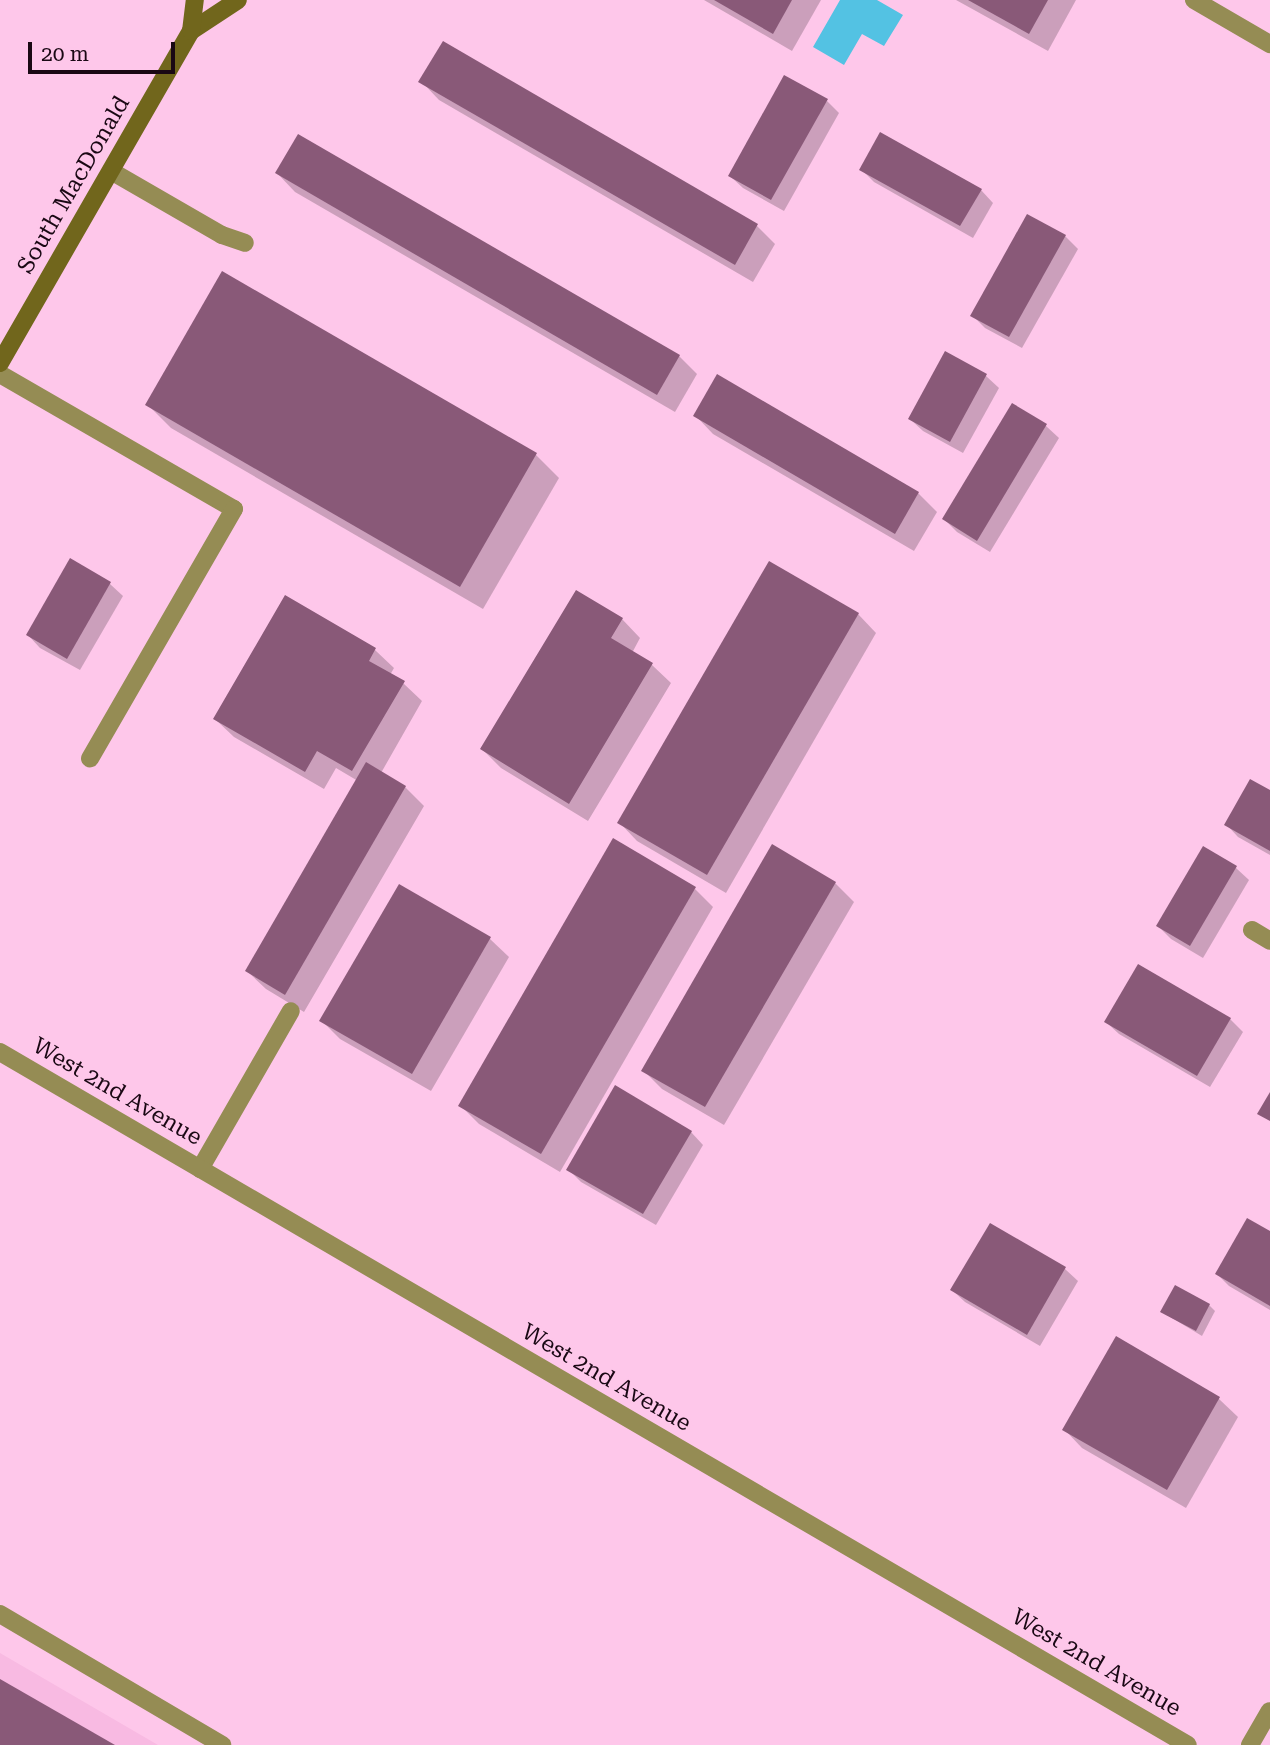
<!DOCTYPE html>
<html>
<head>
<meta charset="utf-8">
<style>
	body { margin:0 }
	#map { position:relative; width:1270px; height:1745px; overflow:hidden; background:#fec7ea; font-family:"Roboto Serif",serif }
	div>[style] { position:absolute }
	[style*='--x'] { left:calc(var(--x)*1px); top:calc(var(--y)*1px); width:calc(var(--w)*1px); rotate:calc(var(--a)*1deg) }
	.built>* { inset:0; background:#f8bae2 }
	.water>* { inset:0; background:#53c2e3 }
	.shadow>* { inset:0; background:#0003 }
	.building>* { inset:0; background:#895978 }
	.lane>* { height:18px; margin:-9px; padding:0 9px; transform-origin:9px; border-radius:9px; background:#958c54 }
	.street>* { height:18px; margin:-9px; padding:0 9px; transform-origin:9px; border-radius:9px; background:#958c54 }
	.secondary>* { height:18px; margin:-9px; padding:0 9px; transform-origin:9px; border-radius:9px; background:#71661c }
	span { translate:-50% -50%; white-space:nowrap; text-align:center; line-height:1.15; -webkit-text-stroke:5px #fec7ea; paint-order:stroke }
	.street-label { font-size:23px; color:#1a0814 }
	.scale { position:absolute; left:28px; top:42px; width:147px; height:32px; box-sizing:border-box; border:4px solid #1a0814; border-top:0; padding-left:9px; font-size:21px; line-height:24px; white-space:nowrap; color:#1a0814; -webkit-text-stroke:5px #fec7ea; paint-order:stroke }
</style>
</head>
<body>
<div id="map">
	<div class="built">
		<i style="clip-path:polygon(0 1653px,158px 1745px,0 1745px)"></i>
	</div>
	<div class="water">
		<i style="clip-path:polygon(840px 0,877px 0,903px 15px,884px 46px,862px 34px,844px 65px,813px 47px)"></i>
	</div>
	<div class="shadow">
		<i style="clip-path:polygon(704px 0,821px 0,792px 51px)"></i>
		<i style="clip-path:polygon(956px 0,1076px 0,1048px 51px)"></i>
		<i style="clip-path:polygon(421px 81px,757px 226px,775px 244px,753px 282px,439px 100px)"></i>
		<i style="clip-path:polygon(827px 101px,839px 113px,784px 211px,743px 188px,730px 176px)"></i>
		<i style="clip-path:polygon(862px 170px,981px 190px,993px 203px,973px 238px,874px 182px)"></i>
		<i style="clip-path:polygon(277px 173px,679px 356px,697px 374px,675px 412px,295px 192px)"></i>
		<i style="clip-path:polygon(1065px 236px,1078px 249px,1022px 348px,985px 328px,972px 315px)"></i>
		<i style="clip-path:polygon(946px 354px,986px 376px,999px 388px,963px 453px,923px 431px,910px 419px)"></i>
		<i style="clip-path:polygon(717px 376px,918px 493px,937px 512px,914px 551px,713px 434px,695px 415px)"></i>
		<i style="clip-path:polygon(147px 404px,536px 455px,559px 478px,483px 609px,171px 428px)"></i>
		<i style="clip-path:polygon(1013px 405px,1046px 426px,1059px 438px,990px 552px,957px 532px,944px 519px)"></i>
		<i style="clip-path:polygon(70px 561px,110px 584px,123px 596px,80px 670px,40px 648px,28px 635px)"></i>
		<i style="clip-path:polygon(285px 598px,375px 650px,394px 668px,390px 675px,403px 683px,422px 701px,381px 773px,405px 787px,424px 806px,304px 1012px,266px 989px,247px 971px,358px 781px,336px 768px,324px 789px,234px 737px,215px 719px)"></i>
		<i style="clip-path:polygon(858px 614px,876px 633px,726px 893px,637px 841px,619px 822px)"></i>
		<i style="clip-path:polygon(622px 619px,640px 638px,632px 653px,652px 665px,671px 683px,588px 821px,501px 768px,482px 749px)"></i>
		<i style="clip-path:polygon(1270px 792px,1270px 855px,1238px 837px,1226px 824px)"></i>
		<i style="clip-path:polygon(1204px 849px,1236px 868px,1249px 880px,1203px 958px,1171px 939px,1158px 926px)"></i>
		<i style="clip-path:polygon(835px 883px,854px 902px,724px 1125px,662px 1089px,643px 1070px)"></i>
		<i style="clip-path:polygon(399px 886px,490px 939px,509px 957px,431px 1091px,340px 1039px,322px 1021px)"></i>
		<i style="clip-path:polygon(695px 889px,713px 907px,560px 1172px,479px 1124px,460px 1105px)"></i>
		<i style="clip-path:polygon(1230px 1019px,1243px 1032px,1210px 1087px,1119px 1034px,1106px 1022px)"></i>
		<i style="clip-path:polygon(691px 1132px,703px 1145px,656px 1225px,581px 1182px,568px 1169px)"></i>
		<i style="clip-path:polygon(990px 1225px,1065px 1269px,1078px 1281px,1040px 1346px,965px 1302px,952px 1290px)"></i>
		<i style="clip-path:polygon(1270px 1233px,1270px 1310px,1229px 1286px,1217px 1274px)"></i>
		<i style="clip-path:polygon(1209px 1305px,1215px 1311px,1202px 1336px,1162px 1312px)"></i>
		<i style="clip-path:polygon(1116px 1338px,1219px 1399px,1238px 1417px,1186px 1508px,1082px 1448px,1064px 1429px)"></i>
	</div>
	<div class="building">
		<i style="clip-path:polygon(714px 0,792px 0,773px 34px)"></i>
		<i style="clip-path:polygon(968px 0,1048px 0,1029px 34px)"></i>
		<i style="clip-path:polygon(443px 41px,758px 224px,735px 265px,418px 82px)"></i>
		<i style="clip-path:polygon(784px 75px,828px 99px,771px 200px,728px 176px)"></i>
		<i style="clip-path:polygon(880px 132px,982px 189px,960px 226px,859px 170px)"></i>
		<i style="clip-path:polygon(298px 134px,680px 355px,657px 395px,275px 173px)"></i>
		<i style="clip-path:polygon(1027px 214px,1066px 235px,1009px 337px,970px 316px)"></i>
		<i style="clip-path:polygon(222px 271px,537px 453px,460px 587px,145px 405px)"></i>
		<i style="clip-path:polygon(945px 351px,987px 374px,950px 442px,908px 419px)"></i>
		<i style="clip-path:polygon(717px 374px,919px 492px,895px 534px,693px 416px)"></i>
		<i style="clip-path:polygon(1012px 403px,1047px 424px,977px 541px,942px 519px)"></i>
		<i style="clip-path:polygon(70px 558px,111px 582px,67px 659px,26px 635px)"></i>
		<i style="clip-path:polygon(769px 561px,859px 613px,707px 875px,617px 823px)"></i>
		<i style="clip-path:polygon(576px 590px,623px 618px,611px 638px,653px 663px,569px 804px,480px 749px)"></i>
		<i style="clip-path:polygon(285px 595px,376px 648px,369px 661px,405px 681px,352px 771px,317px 751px,305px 772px,213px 719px)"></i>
		<i style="clip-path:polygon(366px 762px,406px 786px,285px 995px,245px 971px)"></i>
		<i style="clip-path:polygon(1250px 779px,1270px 790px,1270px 851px,1224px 825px)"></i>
		<i style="clip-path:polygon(613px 838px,696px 887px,541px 1154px,458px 1106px)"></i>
		<i style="clip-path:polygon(772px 844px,836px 882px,705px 1107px,641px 1071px)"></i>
		<i style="clip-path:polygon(1203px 846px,1237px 866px,1190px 946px,1156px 926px)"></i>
		<i style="clip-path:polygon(399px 884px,491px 937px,412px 1074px,319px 1021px)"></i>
		<i style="clip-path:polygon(1138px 964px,1231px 1018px,1197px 1076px,1104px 1022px)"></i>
		<i style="clip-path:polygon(615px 1085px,692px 1131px,643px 1214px,566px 1170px)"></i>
		<i style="clip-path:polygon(1270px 1092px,1270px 1121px,1257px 1114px)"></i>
		<i style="clip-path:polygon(1247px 1218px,1270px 1231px,1270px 1306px,1215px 1274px)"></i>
		<i style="clip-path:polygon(990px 1223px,1066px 1267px,1027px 1335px,950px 1290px)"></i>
		<i style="clip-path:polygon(1175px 1285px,1210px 1304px,1196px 1331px,1160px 1312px)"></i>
		<i style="clip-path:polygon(1116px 1336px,1220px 1397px,1167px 1490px,1062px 1430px)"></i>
		<i style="clip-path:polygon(0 1679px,115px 1745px,0 1745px)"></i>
	</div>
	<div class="lane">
		<i style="--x:111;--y:171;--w:128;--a:30"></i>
		<i style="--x:222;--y:235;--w:24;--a:19"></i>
		<i style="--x:0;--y:374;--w:270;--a:30"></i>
		<i style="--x:234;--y:509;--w:288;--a:120"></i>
		<i style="--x:1252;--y:930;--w:21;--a:31"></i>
		<i style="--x:200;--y:1169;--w:182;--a:-60.1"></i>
		<i style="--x:0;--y:1614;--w:258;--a:30.5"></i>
	</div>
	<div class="street">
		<i style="--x:1194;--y:0;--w:88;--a:30.1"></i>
		<i style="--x:0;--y:1052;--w:1375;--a:30.26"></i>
		<i style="--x:1250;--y:1745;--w:39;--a:-60"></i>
	</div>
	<div class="secondary">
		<i style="--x:191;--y:31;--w:56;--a:-33.4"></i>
		<i style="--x:0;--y:363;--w:383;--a:-60.1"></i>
		<i style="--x:191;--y:31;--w:31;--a:-83"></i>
	</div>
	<div class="street-label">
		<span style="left:74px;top:185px;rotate:-60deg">South MacDonald</span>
		<span style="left:117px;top:1092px;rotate:30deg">West 2nd Avenue</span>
		<span style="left:606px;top:1378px;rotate:30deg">West 2nd Avenue</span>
		<span style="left:1096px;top:1663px;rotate:30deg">West 2nd Avenue</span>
	</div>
	<div class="scale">20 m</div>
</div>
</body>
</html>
